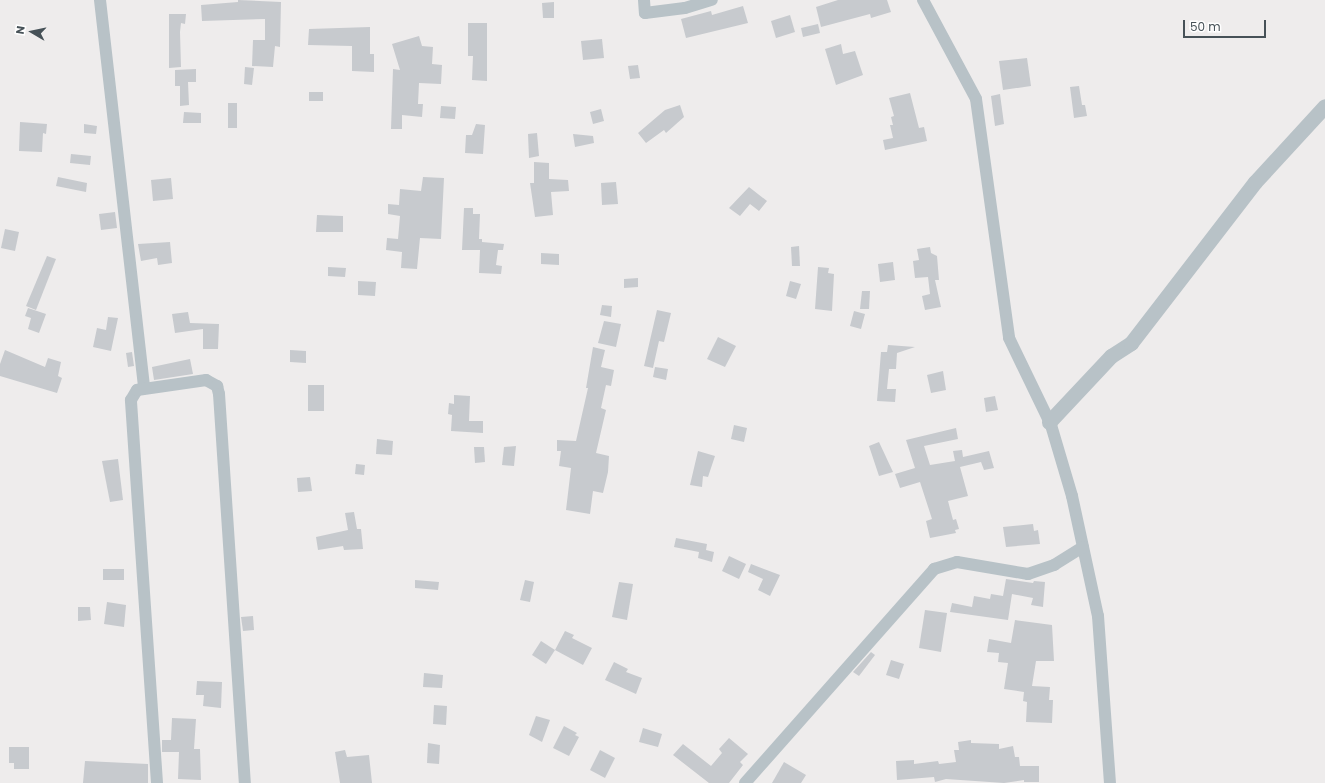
<!DOCTYPE html>
<html>
<head>
<meta charset="utf-8">
<style>
	body { margin:0 }
	#map { position:relative; width:1325px; height:783px; overflow:hidden; background:#eeecec; font-family:Poppins,sans-serif }
	div>[style] { position:absolute }
	[style*='--x'] { left:calc(var(--x)*1px); top:calc(var(--y)*1px); width:calc(var(--w)*1px); rotate:calc(var(--a)*1deg) }
	.building>* { inset:0; background:#c7cace }
	.minor>* { height:12px; margin:-6px; padding:0 6px; transform-origin:6px; border-radius:6px; background:#b8c2c7 }
	.tertiary>* { height:15px; margin:-7.5px; padding:0 7.5px; transform-origin:7.5px; border-radius:7.5px; background:#b8c2c7 }
	span { translate:-50% -50%; white-space:nowrap; text-align:center; line-height:1.15; -webkit-text-stroke:3.5px #fff; paint-order:stroke }
	.north { position:absolute; left:12px; top:12px; width:40px; height:40px; -webkit-text-stroke:3px #fff; paint-order:stroke; rotate:279deg; font-size:11px; font-weight:700; line-height:16px; text-align:center; color:#465157 }
	.north::after { content:''; display:block; margin:auto; width:14px; height:18px; background:#465157; clip-path:polygon(50% 0,100% 100%,50% 72%,0 100%) }
	.scale { position:absolute; left:1183px; top:20px; width:83px; height:18px; box-sizing:border-box; border:2px solid #465157; border-top:0; padding-left:5px; font-size:12px; line-height:14px; white-space:nowrap; color:#465157; -webkit-text-stroke:3px #fff; paint-order:stroke }
</style>
</head>
<body>
<div id="map">
	<div class="building">
		<i style="clip-path:polygon(238px 0,281px 2px,280px 47px,275px 46px,273px 67px,252px 66px,253px 40px,265px 40px,265px 19px,202px 21px,201px 5px,238px 2px)"></i>
		<i style="clip-path:polygon(838px 0,887px 0,891px 12px,871px 18px,870px 14px,821px 27px,816px 7px)"></i>
		<i style="clip-path:polygon(554px 2px,554px 18px,543px 18px,542px 3px)"></i>
		<i style="clip-path:polygon(743px 6px,748px 23px,686px 38px,681px 19px,711px 11px,712px 15px)"></i>
		<i style="clip-path:polygon(169px 14px,186px 14px,185px 24px,181px 23px,180px 32px,181px 67px,169px 68px)"></i>
		<i style="clip-path:polygon(790px 15px,795px 32px,776px 38px,771px 21px)"></i>
		<i style="clip-path:polygon(468px 23px,487px 23px,487px 81px,472px 80px,473px 56px,468px 56px)"></i>
		<i style="clip-path:polygon(818px 24px,820px 33px,803px 37px,801px 28px)"></i>
		<i style="clip-path:polygon(370px 27px,370px 54px,374px 54px,374px 72px,352px 71px,352px 46px,308px 45px,309px 29px)"></i>
		<i style="clip-path:polygon(419px 36px,422px 46px,433px 47px,432px 64px,442px 65px,441px 84px,419px 83px,418px 104px,423px 104px,422px 117px,402px 115px,402px 129px,391px 129px,393px 69px,400px 70px,392px 44px)"></i>
		<i style="clip-path:polygon(602px 39px,604px 58px,583px 60px,581px 41px)"></i>
		<i style="clip-path:polygon(841px 44px,843px 54px,855px 51px,863px 75px,836px 85px,825px 49px)"></i>
		<i style="clip-path:polygon(1027px 58px,1031px 86px,1003px 90px,999px 61px)"></i>
		<i style="clip-path:polygon(638px 65px,640px 78px,630px 79px,628px 66px)"></i>
		<i style="clip-path:polygon(245px 67px,254px 68px,252px 85px,244px 84px)"></i>
		<i style="clip-path:polygon(196px 69px,196px 82px,188px 82px,189px 105px,180px 106px,180px 86px,175px 86px,175px 70px)"></i>
		<i style="clip-path:polygon(1079px 86px,1082px 105px,1085px 105px,1087px 116px,1074px 118px,1070px 87px)"></i>
		<i style="clip-path:polygon(309px 92px,323px 92px,323px 101px,309px 101px)"></i>
		<i style="clip-path:polygon(910px 93px,919px 128px,924px 127px,927px 141px,885px 150px,883px 140px,893px 138px,890px 125px,893px 125px,891px 117px,894px 116px,889px 98px)"></i>
		<i style="clip-path:polygon(1000px 94px,1004px 124px,995px 126px,991px 96px)"></i>
		<i style="clip-path:polygon(228px 103px,237px 103px,237px 128px,228px 128px)"></i>
		<i style="clip-path:polygon(680px 105px,684px 117px,666px 133px,664px 130px,646px 143px,638px 133px,665px 110px)"></i>
		<i style="clip-path:polygon(441px 106px,456px 107px,455px 119px,440px 118px)"></i>
		<i style="clip-path:polygon(601px 109px,604px 121px,593px 124px,590px 112px)"></i>
		<i style="clip-path:polygon(184px 112px,201px 113px,201px 123px,183px 123px)"></i>
		<i style="clip-path:polygon(20px 122px,47px 124px,46px 134px,43px 133px,42px 152px,19px 151px)"></i>
		<i style="clip-path:polygon(84px 124px,97px 126px,96px 134px,84px 133px)"></i>
		<i style="clip-path:polygon(476px 124px,485px 125px,483px 154px,465px 153px,466px 135px,472px 135px)"></i>
		<i style="clip-path:polygon(537px 133px,539px 156px,529px 158px,528px 134px)"></i>
		<i style="clip-path:polygon(573px 134px,593px 136px,594px 143px,575px 147px)"></i>
		<i style="clip-path:polygon(71px 154px,91px 156px,90px 165px,70px 163px)"></i>
		<i style="clip-path:polygon(534px 162px,549px 163px,549px 179px,568px 180px,569px 191px,551px 192px,553px 215px,535px 217px,530px 183px,534px 183px)"></i>
		<i style="clip-path:polygon(58px 177px,87px 183px,86px 192px,56px 186px)"></i>
		<i style="clip-path:polygon(423px 177px,444px 178px,441px 239px,420px 238px,417px 269px,401px 268px,402px 252px,386px 250px,387px 238px,398px 239px,400px 216px,388px 214px,388px 204px,399px 205px,400px 189px,421px 191px)"></i>
		<i style="clip-path:polygon(171px 178px,173px 199px,153px 201px,151px 180px)"></i>
		<i style="clip-path:polygon(616px 182px,618px 204px,602px 205px,601px 183px)"></i>
		<i style="clip-path:polygon(749px 187px,767px 201px,759px 211px,750px 204px,740px 216px,729px 208px)"></i>
		<i style="clip-path:polygon(464px 208px,473px 208px,473px 214px,480px 214px,479px 239px,482px 239px,482px 242px,504px 244px,503px 250px,498px 250px,496px 265px,502px 266px,501px 274px,479px 273px,480px 250px,462px 250px)"></i>
		<i style="clip-path:polygon(115px 212px,117px 228px,101px 230px,99px 214px)"></i>
		<i style="clip-path:polygon(317px 215px,343px 216px,343px 232px,316px 232px)"></i>
		<i style="clip-path:polygon(5px 229px,19px 232px,15px 251px,1px 248px)"></i>
		<i style="clip-path:polygon(170px 242px,172px 263px,158px 265px,157px 258px,141px 261px,138px 244px)"></i>
		<i style="clip-path:polygon(799px 246px,800px 266px,792px 266px,791px 247px)"></i>
		<i style="clip-path:polygon(930px 247px,931px 253px,937px 256px,939px 280px,935px 280px,941px 307px,925px 310px,922px 296px,930px 294px,928px 277px,915px 278px,913px 261px,919px 260px,917px 249px)"></i>
		<i style="clip-path:polygon(541px 253px,559px 254px,559px 265px,541px 264px)"></i>
		<i style="clip-path:polygon(47px 256px,56px 259px,36px 310px,26px 306px)"></i>
		<i style="clip-path:polygon(893px 262px,895px 280px,880px 282px,878px 264px)"></i>
		<i style="clip-path:polygon(328px 267px,346px 268px,345px 277px,328px 276px)"></i>
		<i style="clip-path:polygon(818px 267px,829px 268px,828px 273px,834px 274px,832px 311px,815px 309px)"></i>
		<i style="clip-path:polygon(638px 278px,638px 287px,624px 288px,624px 279px)"></i>
		<i style="clip-path:polygon(358px 281px,376px 282px,375px 296px,358px 295px)"></i>
		<i style="clip-path:polygon(790px 281px,801px 284px,796px 299px,786px 296px)"></i>
		<i style="clip-path:polygon(862px 291px,870px 291px,869px 309px,860px 309px)"></i>
		<i style="clip-path:polygon(602px 305px,612px 306px,611px 317px,600px 315px)"></i>
		<i style="clip-path:polygon(28px 308px,46px 314px,39px 333px,28px 329px,31px 318px,25px 316px)"></i>
		<i style="clip-path:polygon(657px 310px,671px 313px,664px 342px,659px 341px,653px 368px,644px 366px)"></i>
		<i style="clip-path:polygon(854px 311px,865px 314px,861px 329px,850px 326px)"></i>
		<i style="clip-path:polygon(188px 312px,190px 323px,219px 324px,218px 349px,203px 349px,203px 329px,175px 333px,172px 314px)"></i>
		<i style="clip-path:polygon(108px 317px,118px 318px,111px 351px,93px 347px,97px 328px,106px 330px)"></i>
		<i style="clip-path:polygon(604px 321px,621px 324px,616px 347px,598px 343px)"></i>
		<i style="clip-path:polygon(718px 337px,736px 346px,725px 367px,707px 359px)"></i>
		<i style="clip-path:polygon(888px 345px,915px 347px,897px 353px,896px 369px,889px 369px,887px 389px,896px 389px,895px 402px,877px 401px,881px 352px,887px 352px)"></i>
		<i style="clip-path:polygon(593px 347px,605px 350px,601px 367px,614px 370px,611px 386px,606px 385px,601px 408px,606px 410px,596px 453px,609px 456px,608px 472px,603px 493px,593px 491px,590px 514px,566px 510px,571px 468px,559px 466px,561px 451px,557px 451px,557px 440px,576px 441px,588px 388px,586px 388px)"></i>
		<i style="clip-path:polygon(5px 350px,45px 367px,48px 358px,61px 362px,58px 376px,62px 378px,57px 393px,0 376px,0 364px)"></i>
		<i style="clip-path:polygon(290px 350px,306px 351px,306px 363px,290px 362px)"></i>
		<i style="clip-path:polygon(132px 352px,134px 366px,128px 367px,126px 353px)"></i>
		<i style="clip-path:polygon(190px 359px,193px 374px,154px 380px,152px 367px)"></i>
		<i style="clip-path:polygon(655px 367px,668px 369px,666px 380px,653px 377px)"></i>
		<i style="clip-path:polygon(943px 371px,946px 390px,931px 393px,927px 375px)"></i>
		<i style="clip-path:polygon(308px 385px,324px 385px,324px 411px,308px 411px)"></i>
		<i style="clip-path:polygon(454px 395px,470px 396px,469px 421px,483px 421px,483px 433px,451px 431px,452px 415px,448px 414px,449px 403px,454px 404px)"></i>
		<i style="clip-path:polygon(995px 396px,998px 410px,986px 412px,984px 398px)"></i>
		<i style="clip-path:polygon(734px 425px,747px 428px,744px 442px,731px 439px)"></i>
		<i style="clip-path:polygon(956px 428px,958px 439px,924px 446px,930px 465px,955px 461px,953px 451px,962px 450px,963px 457px,989px 451px,994px 468px,984px 470px,981px 462px,960px 467px,968px 496px,948px 501px,953px 520px,956px 519px,959px 529px,955px 530px,956px 533px,930px 538px,926px 521px,932px 519px,920px 482px,900px 488px,895px 474px,915px 468px,906px 440px)"></i>
		<i style="clip-path:polygon(377px 439px,393px 441px,392px 455px,376px 454px)"></i>
		<i style="clip-path:polygon(879px 442px,893px 472px,879px 476px,869px 446px)"></i>
		<i style="clip-path:polygon(516px 446px,514px 466px,502px 465px,504px 447px)"></i>
		<i style="clip-path:polygon(474px 447px,484px 447px,485px 462px,475px 463px)"></i>
		<i style="clip-path:polygon(698px 451px,715px 456px,708px 477px,703px 476px,702px 487px,690px 485px)"></i>
		<i style="clip-path:polygon(118px 459px,123px 500px,110px 502px,102px 461px)"></i>
		<i style="clip-path:polygon(356px 464px,365px 465px,364px 475px,355px 474px)"></i>
		<i style="clip-path:polygon(310px 477px,312px 491px,298px 492px,297px 478px)"></i>
		<i style="clip-path:polygon(354px 512px,357px 529px,361px 529px,363px 549px,344px 550px,343px 546px,318px 550px,316px 537px,348px 530px,345px 513px)"></i>
		<i style="clip-path:polygon(1033px 524px,1034px 531px,1038px 530px,1040px 544px,1006px 547px,1003px 527px)"></i>
		<i style="clip-path:polygon(676px 538px,707px 544px,706px 550px,714px 552px,712px 562px,698px 558px,699px 552px,674px 547px)"></i>
		<i style="clip-path:polygon(729px 556px,746px 564px,739px 579px,722px 571px)"></i>
		<i style="clip-path:polygon(751px 564px,780px 575px,770px 596px,758px 590px,763px 579px,748px 572px)"></i>
		<i style="clip-path:polygon(103px 569px,124px 569px,124px 580px,103px 580px)"></i>
		<i style="clip-path:polygon(1006px 579px,1033px 583px,1034px 581px,1045px 582px,1043px 607px,1031px 605px,1033px 598px,1012px 594px,1008px 620px,950px 612px,952px 603px,972px 607px,974px 596px,990px 599px,991px 594px,1003px 596px)"></i>
		<i style="clip-path:polygon(415px 580px,439px 582px,438px 590px,415px 588px)"></i>
		<i style="clip-path:polygon(525px 580px,534px 582px,530px 602px,520px 600px)"></i>
		<i style="clip-path:polygon(619px 582px,633px 584px,627px 620px,612px 617px)"></i>
		<i style="clip-path:polygon(107px 602px,126px 605px,124px 627px,104px 624px)"></i>
		<i style="clip-path:polygon(78px 607px,90px 607px,91px 620px,78px 621px)"></i>
		<i style="clip-path:polygon(925px 610px,947px 613px,941px 652px,919px 648px)"></i>
		<i style="clip-path:polygon(253px 616px,254px 630px,243px 631px,241px 617px)"></i>
		<i style="clip-path:polygon(1015px 620px,1052px 625px,1054px 661px,1036px 661px,1032px 686px,1050px 687px,1049px 700px,1053px 700px,1052px 723px,1026px 722px,1027px 702px,1023px 701px,1024px 692px,1004px 689px,1008px 663px,998px 662px,999px 653px,987px 652px,989px 639px,1011px 643px)"></i>
		<i style="clip-path:polygon(565px 631px,574px 635px,572px 638px,592px 648px,583px 665px,555px 650px)"></i>
		<i style="clip-path:polygon(541px 641px,555px 650px,546px 664px,532px 655px)"></i>
		<i style="clip-path:polygon(871px 652px,875px 655px,859px 676px,853px 672px)"></i>
		<i style="clip-path:polygon(891px 660px,904px 664px,899px 679px,886px 675px)"></i>
		<i style="clip-path:polygon(614px 662px,628px 669px,626px 672px,642px 678px,636px 694px,605px 680px)"></i>
		<i style="clip-path:polygon(424px 673px,443px 675px,442px 688px,423px 687px)"></i>
		<i style="clip-path:polygon(197px 681px,222px 682px,221px 708px,203px 706px,204px 695px,196px 695px)"></i>
		<i style="clip-path:polygon(434px 705px,447px 706px,446px 725px,433px 724px)"></i>
		<i style="clip-path:polygon(536px 716px,550px 720px,542px 742px,529px 735px)"></i>
		<i style="clip-path:polygon(172px 718px,196px 719px,194px 749px,200px 749px,201px 780px,178px 779px,179px 752px,162px 752px,162px 740px,171px 740px)"></i>
		<i style="clip-path:polygon(564px 726px,577px 733px,575px 735px,579px 737px,569px 756px,553px 748px)"></i>
		<i style="clip-path:polygon(643px 728px,662px 734px,658px 747px,639px 742px)"></i>
		<i style="clip-path:polygon(729px 738px,748px 754px,740px 762px,743px 765px,729px 783px,709px 783px,673px 755px,683px 744px,711px 766px,722px 753px,719px 749px)"></i>
		<i style="clip-path:polygon(971px 740px,971px 743px,999px 744px,999px 749px,1013px 746px,1015px 757px,1019px 757px,1020px 766px,1039px 766px,1039px 782px,1024px 782px,1024px 780px,1004px 783px,946px 779px,935px 782px,934px 777px,897px 780px,896px 761px,914px 760px,914px 764px,938px 761px,939px 764px,956px 762px,954px 750px,959px 750px,958px 742px)"></i>
		<i style="clip-path:polygon(428px 743px,440px 745px,439px 764px,427px 763px)"></i>
		<i style="clip-path:polygon(9px 747px,29px 747px,29px 769px,14px 769px,14px 763px,9px 763px)"></i>
		<i style="clip-path:polygon(345px 750px,347px 757px,369px 755px,372px 783px,340px 783px,335px 752px)"></i>
		<i style="clip-path:polygon(600px 750px,615px 758px,605px 778px,590px 770px)"></i>
		<i style="clip-path:polygon(85px 761px,148px 764px,148px 783px,83px 783px)"></i>
		<i style="clip-path:polygon(784px 762px,806px 775px,801px 783px,772px 783px)"></i>
	</div>
	<div class="minor">
		<i style="--x:100;--y:0;--w:391;--a:83.5"></i>
		<i style="--x:644;--y:0;--w:13;--a:86"></i>
		<i style="--x:645;--y:13;--w:40;--a:-7.1"></i>
		<i style="--x:685;--y:8;--w:28;--a:-17"></i>
		<i style="--x:923;--y:0;--w:112;--a:61.8"></i>
		<i style="--x:976;--y:99;--w:241;--a:82.1"></i>
		<i style="--x:1009;--y:338;--w:97;--a:64.2"></i>
		<i style="--x:1051;--y:425;--w:74;--a:73.5"></i>
		<i style="--x:1072;--y:496;--w:123;--a:77.8"></i>
		<i style="--x:1098;--y:616;--w:167;--a:85.9"></i>
		<i style="--x:157;--y:783;--w:384;--a:-93.9"></i>
		<i style="--x:131;--y:400;--w:12;--a:-59"></i>
		<i style="--x:137;--y:390;--w:70;--a:-8.2"></i>
		<i style="--x:206;--y:380;--w:13;--a:29"></i>
		<i style="--x:217;--y:386;--w:8;--a:76"></i>
		<i style="--x:219;--y:394;--w:390;--a:86.2"></i>
		<i style="--x:745;--y:783;--w:286;--a:-48.5"></i>
		<i style="--x:934;--y:569;--w:24;--a:-17"></i>
		<i style="--x:957;--y:562;--w:72;--a:9.6"></i>
		<i style="--x:1028;--y:574;--w:28;--a:-19"></i>
		<i style="--x:1054;--y:565;--w:34;--a:-32"></i>
	</div>
	<div class="tertiary">
		<i style="--x:1049;--y:422;--w:91;--a:-46.8"></i>
		<i style="--x:1111;--y:356;--w:24;--a:-33"></i>
		<i style="--x:1131;--y:343;--w:203;--a:-52.4"></i>
		<i style="--x:1255;--y:182;--w:103;--a:-47.4"></i>
	</div>
	<div class="north">N</div>
	<div class="scale">50 m</div>
</div>
</body>
</html>
